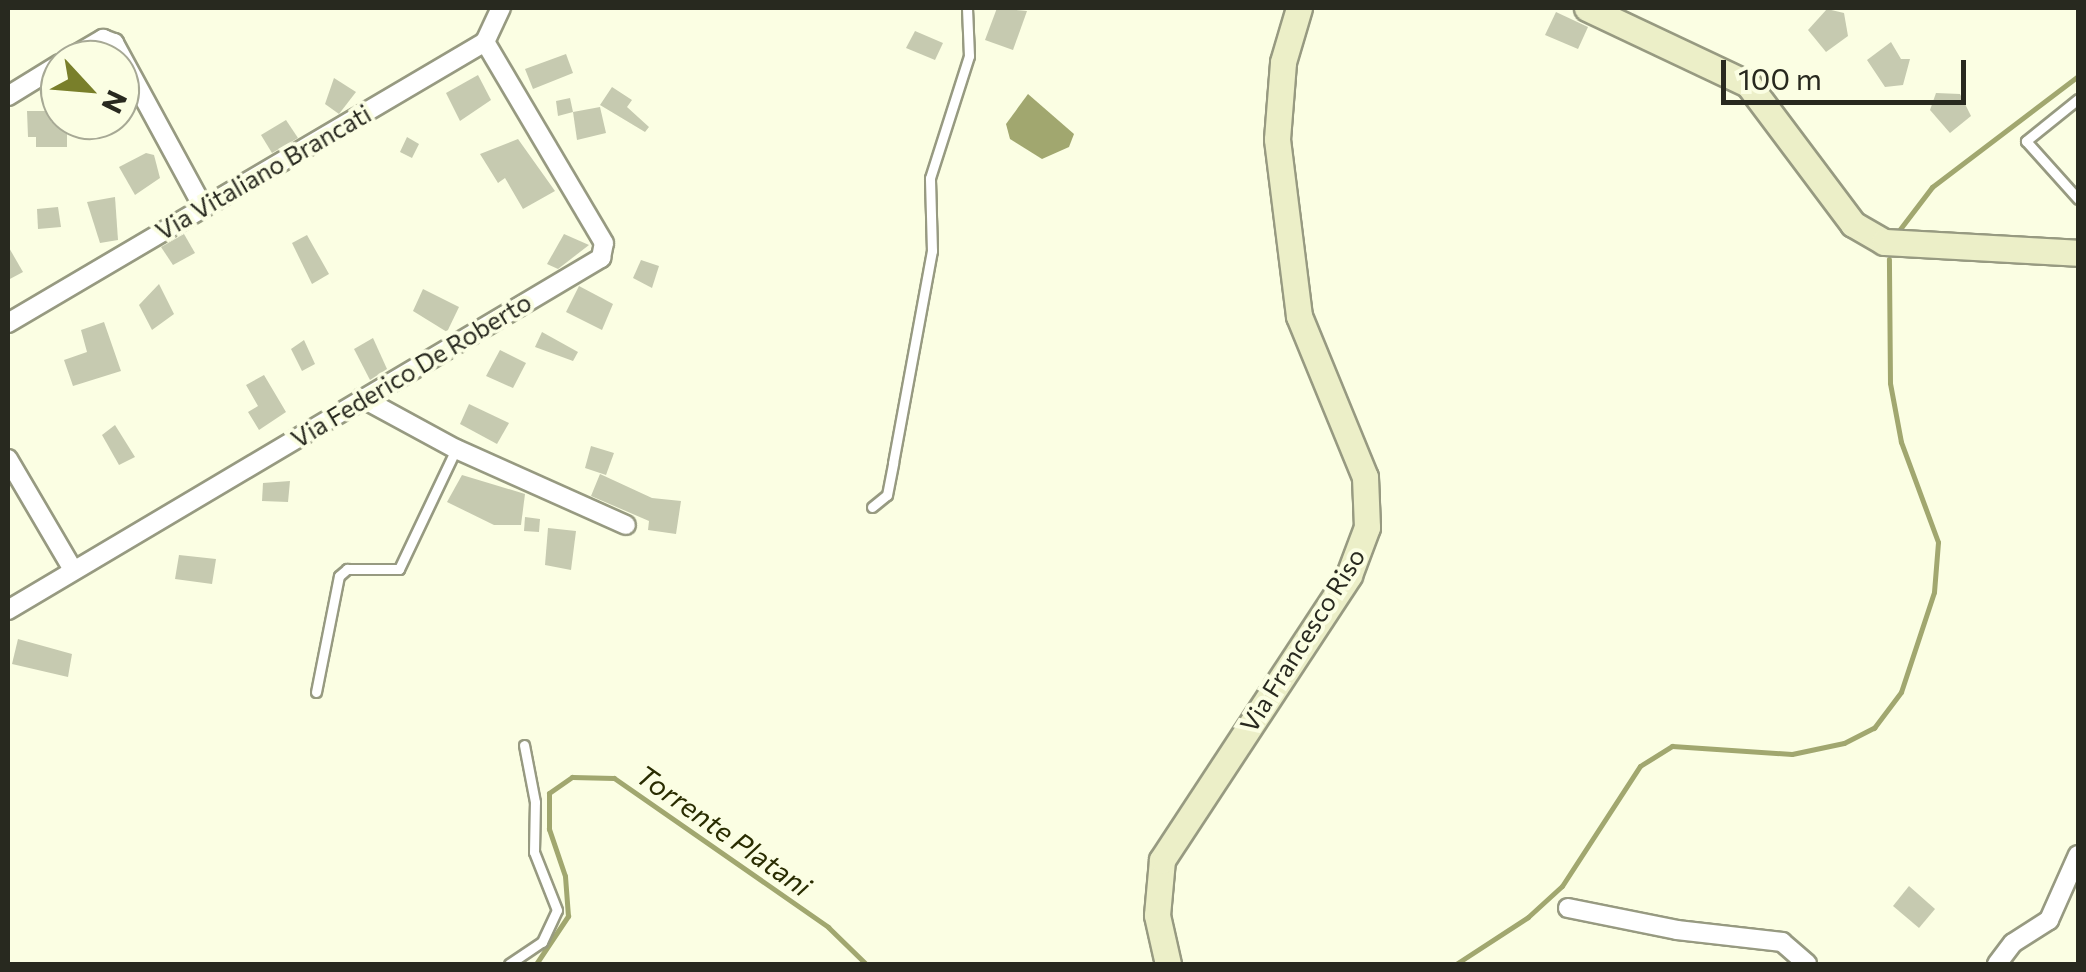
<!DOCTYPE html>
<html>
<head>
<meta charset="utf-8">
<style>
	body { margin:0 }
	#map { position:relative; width:2086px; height:972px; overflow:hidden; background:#fbfee3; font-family:Commissioner,sans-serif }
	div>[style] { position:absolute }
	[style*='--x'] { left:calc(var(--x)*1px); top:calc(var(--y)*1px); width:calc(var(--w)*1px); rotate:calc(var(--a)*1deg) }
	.water>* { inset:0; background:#a1a76f }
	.stream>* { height:5px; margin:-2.5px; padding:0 2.5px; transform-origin:2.5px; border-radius:2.5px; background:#a1a76f }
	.building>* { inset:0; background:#c6cab0 }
	.roads { filter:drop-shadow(2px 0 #979a81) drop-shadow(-2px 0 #979a81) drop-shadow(0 2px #979a81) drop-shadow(0 -2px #979a81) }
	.lane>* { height:9px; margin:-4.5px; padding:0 4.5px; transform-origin:4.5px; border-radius:4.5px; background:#fff }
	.street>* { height:18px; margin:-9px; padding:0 9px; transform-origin:9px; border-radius:9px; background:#fff }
	.secondary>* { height:25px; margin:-12.5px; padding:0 12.5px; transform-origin:12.5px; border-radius:12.5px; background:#ecefc8 }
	span { translate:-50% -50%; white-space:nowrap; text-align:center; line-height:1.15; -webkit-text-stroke:8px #fbfee3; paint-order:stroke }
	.street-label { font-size:25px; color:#28291f }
	.water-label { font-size:28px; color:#292c00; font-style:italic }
	.frame { position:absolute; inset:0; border:10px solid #28291f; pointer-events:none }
	.north { position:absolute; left:40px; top:40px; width:100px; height:100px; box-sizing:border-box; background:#fbfee3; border:2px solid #a7a995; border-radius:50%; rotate:116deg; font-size:28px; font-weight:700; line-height:40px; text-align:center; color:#28291f }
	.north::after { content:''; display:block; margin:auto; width:35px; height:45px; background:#797f2a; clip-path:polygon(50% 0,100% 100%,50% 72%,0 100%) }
	.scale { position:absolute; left:1721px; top:60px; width:245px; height:45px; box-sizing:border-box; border:5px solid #28291f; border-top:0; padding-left:12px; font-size:30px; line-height:35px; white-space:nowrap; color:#28291f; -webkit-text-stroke:8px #fbfee3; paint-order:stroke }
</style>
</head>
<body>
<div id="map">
	<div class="water">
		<i style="clip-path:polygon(1028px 94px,1074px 134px,1069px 147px,1042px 159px,1010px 139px,1006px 124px)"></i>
	</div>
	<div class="stream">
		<i style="--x:1897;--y:233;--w:58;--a:-52.7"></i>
		<i style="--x:1932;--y:187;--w:183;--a:-37.2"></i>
		<i style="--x:536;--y:964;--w:58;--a:-56.3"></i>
		<i style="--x:568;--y:916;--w:40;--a:-94.3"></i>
		<i style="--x:565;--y:876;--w:50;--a:-108.8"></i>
		<i style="--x:549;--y:829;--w:36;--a:-90"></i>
		<i style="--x:549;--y:793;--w:28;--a:-35"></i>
		<i style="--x:572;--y:777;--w:42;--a:1.4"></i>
		<i style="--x:614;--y:778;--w:261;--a:34.8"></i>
		<i style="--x:828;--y:927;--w:53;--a:44.2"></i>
		<i style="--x:1456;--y:964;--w:86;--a:-33.1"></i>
		<i style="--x:1528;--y:917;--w:46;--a:-42.4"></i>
		<i style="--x:1562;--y:886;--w:143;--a:-57"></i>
		<i style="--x:1640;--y:766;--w:38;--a:-32"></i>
		<i style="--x:1672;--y:746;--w:120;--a:3.8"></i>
		<i style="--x:1792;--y:754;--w:53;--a:-11.9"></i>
		<i style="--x:1844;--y:743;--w:34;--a:-27"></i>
		<i style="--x:1874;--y:728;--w:45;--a:-53.1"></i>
		<i style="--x:1901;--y:692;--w:105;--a:-71.7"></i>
		<i style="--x:1934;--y:592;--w:50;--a:-85.4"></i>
		<i style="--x:1938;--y:542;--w:107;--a:-110.3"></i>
		<i style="--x:1901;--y:442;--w:60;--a:-100.6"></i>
		<i style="--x:1890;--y:383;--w:124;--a:-90.5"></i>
	</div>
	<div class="building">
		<i style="clip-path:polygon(997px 8px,1027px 11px,1013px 50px,985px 40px)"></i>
		<i style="clip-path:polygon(1827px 9px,1844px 13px,1848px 36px,1826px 52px,1808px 30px)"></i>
		<i style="clip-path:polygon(1556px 12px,1588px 27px,1578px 49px,1545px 35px)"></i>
		<i style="clip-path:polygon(915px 31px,943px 43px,935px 60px,906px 48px)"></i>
		<i style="clip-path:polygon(1891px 42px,1901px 59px,1910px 59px,1903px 85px,1885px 87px,1867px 60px)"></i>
		<i style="clip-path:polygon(566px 54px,573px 73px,533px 89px,525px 69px)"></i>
		<i style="clip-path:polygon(478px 75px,491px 100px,460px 121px,446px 93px)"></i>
		<i style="clip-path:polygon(334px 78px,356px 92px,339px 114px,325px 104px)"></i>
		<i style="clip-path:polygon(612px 87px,632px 100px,627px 107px,649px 127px,645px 132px,600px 105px)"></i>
		<i style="clip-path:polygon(1936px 93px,1960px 94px,1971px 116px,1950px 133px,1930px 110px)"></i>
		<i style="clip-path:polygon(570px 98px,573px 112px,558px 116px,556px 101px)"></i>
		<i style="clip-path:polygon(600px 107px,606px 133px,577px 140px,573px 112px)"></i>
		<i style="clip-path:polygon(27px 111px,51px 111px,51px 122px,67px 122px,67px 147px,36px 147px,36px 137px,28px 137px)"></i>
		<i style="clip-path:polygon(286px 120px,298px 138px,272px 153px,261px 135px)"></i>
		<i style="clip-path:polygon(407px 137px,419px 144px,412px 158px,400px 152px)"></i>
		<i style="clip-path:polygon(518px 139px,555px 191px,523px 209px,505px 178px,498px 183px,480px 154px)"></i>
		<i style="clip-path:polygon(146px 153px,154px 155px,160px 178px,135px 195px,119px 167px)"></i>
		<i style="clip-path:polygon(115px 197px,118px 240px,100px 243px,87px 202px)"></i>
		<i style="clip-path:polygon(58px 207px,61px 227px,38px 229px,37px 209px)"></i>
		<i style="clip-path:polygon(184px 234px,195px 253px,173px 265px,161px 247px)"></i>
		<i style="clip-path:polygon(564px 234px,589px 245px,558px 269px,547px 264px)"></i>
		<i style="clip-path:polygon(307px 235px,329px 274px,312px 284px,292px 243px)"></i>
		<i style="clip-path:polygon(8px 246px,23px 272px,8px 280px)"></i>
		<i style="clip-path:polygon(641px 260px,659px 266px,652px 288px,633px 278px)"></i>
		<i style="clip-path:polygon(159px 284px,174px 314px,152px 330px,139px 305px)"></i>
		<i style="clip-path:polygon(579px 286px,613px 304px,602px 330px,566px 312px)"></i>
		<i style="clip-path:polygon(423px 289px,459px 307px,447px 332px,413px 311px)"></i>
		<i style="clip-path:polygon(104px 322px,121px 371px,73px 386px,64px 360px,87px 352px,81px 330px)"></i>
		<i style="clip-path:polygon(542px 332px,578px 352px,573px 361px,535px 347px)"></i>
		<i style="clip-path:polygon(373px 338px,387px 369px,370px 380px,354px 349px)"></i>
		<i style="clip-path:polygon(304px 340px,315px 364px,302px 371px,291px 349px)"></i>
		<i style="clip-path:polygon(500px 350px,526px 363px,513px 388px,486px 376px)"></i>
		<i style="clip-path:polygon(264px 375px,286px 412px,259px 430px,248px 412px,258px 406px,246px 385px)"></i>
		<i style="clip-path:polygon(469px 404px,509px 423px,497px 444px,460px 424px)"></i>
		<i style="clip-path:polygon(115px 425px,135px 457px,119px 465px,102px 435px)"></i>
		<i style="clip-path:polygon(591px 446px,614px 453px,606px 475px,585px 468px)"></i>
		<i style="clip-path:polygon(600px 474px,652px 498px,681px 501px,676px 534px,648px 530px,649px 521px,591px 496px)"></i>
		<i style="clip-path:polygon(462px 475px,525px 494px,521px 525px,494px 525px,447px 502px)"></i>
		<i style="clip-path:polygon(290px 481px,288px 502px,262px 501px,263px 483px)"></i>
		<i style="clip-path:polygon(525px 517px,540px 519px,539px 532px,524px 531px)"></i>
		<i style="clip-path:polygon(548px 528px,576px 531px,571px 570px,545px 565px)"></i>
		<i style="clip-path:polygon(179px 555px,216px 559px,212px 584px,175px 579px)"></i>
		<i style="clip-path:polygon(18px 639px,72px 654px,68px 677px,12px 664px)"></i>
		<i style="clip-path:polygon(1909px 886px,1935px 909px,1919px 928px,1893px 906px)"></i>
	</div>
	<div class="roads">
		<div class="lane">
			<i style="--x:2078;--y:99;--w:67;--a:141.1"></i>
			<i style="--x:2026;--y:141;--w:78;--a:48.1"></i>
			<i style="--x:872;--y:507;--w:19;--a:-39"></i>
			<i style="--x:887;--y:495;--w:33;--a:-79"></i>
			<i style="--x:893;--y:463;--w:216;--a:-79.6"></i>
			<i style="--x:932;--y:251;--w:73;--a:-91.6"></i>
			<i style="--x:930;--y:178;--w:128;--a:-72.3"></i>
			<i style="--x:969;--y:56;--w:48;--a:-92.4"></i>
			<i style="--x:316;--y:692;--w:118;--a:-78.8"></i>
			<i style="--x:339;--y:576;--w:11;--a:-41"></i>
			<i style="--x:347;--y:569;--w:52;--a:0"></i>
			<i style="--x:399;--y:569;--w:133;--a:-64.6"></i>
			<i style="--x:509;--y:964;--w:40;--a:-34"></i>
			<i style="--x:542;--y:942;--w:35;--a:-65"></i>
			<i style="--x:557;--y:910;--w:62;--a:-111.6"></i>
			<i style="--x:534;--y:852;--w:50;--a:-88.9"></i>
			<i style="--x:535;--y:802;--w:58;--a:-100.9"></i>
		</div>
		<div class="street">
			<i style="--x:67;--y:60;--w:42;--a:-30.3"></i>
			<i style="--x:103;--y:39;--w:12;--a:20"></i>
			<i style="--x:114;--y:43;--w:187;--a:61.5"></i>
			<i style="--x:8;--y:96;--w:61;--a:-31.6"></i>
			<i style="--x:8;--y:323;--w:554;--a:-30.5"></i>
			<i style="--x:485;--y:42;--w:38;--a:-65"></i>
			<i style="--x:362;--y:398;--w:107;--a:28.5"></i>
			<i style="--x:456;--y:449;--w:186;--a:24.1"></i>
			<i style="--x:8;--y:459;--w:129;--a:59.6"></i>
			<i style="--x:8;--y:610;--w:690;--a:-30.69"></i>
			<i style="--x:601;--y:258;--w:15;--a:-79"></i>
			<i style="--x:604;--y:243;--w:234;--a:-120.6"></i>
			<i style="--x:1568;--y:908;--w:111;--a:11.4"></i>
			<i style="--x:1677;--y:930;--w:106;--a:6.5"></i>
			<i style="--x:1782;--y:942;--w:33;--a:41"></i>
			<i style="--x:1997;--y:964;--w:26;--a:-53"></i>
			<i style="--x:2013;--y:943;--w:43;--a:-32.6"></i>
			<i style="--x:2049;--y:920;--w:71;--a:-66"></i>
		</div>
		<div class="secondary">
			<i style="--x:1587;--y:8;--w:178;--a:25.3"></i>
			<i style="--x:1748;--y:84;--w:175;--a:53.1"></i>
			<i style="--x:1853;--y:224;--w:36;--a:30"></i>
			<i style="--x:1884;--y:242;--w:194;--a:3.2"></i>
			<i style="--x:1168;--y:964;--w:50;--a:-102.7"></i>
			<i style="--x:1157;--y:915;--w:55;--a:-84.8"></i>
			<i style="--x:1162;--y:860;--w:341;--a:-56.7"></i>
			<i style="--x:1349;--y:575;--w:51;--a:-69.4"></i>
			<i style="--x:1367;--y:527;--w:50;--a:-92.3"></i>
			<i style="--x:1365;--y:477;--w:174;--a:-112.3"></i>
			<i style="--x:1299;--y:316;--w:178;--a:-97.1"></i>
			<i style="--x:1277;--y:139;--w:77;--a:-85.5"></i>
			<i style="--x:1283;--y:62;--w:56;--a:-73.5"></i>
		</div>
	</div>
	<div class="street-label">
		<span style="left:263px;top:172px;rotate:-30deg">Via Vitaliano Brancati</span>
		<span style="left:411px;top:370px;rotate:-31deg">Via Federico De Roberto</span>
		<span style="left:1302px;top:640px;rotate:-58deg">Via Francesco Riso</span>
	</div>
	<div class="water-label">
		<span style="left:724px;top:830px;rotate:35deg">Torrente Platani</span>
	</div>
	<div class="frame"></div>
	<div class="north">N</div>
	<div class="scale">100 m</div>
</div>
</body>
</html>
